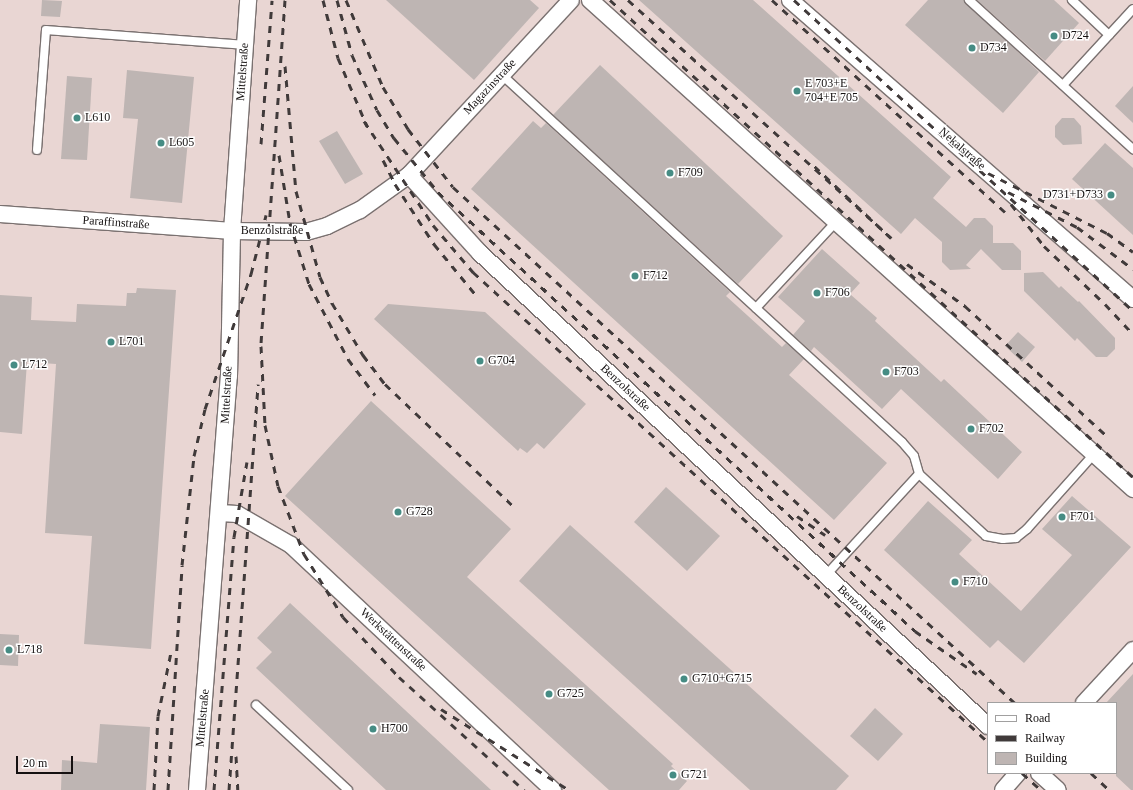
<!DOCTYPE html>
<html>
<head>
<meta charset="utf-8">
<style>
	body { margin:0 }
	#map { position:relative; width:1133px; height:790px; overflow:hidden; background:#efe5e3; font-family:Georgia,serif }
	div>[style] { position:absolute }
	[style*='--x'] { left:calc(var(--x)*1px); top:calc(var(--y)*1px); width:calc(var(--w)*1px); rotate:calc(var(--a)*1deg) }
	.built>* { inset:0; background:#e9d6d3 }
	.building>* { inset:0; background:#beb5b3 }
	.roads { filter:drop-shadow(1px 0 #7a7170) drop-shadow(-1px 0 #7a7170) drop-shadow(0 1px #7a7170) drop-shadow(0 -1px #7a7170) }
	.lane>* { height:8px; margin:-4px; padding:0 4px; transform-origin:4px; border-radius:4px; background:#fff }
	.street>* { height:16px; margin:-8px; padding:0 8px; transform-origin:8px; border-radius:8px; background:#fff }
	.rail>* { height:3px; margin-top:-1.5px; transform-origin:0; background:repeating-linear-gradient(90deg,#403a3a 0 7px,transparent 0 14px) }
	.dots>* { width:11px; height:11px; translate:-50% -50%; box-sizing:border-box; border:2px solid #fff; border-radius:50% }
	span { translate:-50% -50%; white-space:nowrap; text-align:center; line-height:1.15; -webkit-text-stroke:3px #fff; paint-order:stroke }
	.poi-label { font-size:12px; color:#151111 }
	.left { translate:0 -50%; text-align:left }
	.right { translate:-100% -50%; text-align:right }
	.street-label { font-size:12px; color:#151111 }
	.legend { position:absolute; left:987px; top:702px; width:130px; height:72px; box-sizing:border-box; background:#fff; border:1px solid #a1a0a0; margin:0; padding:5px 7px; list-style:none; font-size:12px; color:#151111 }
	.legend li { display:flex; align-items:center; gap:8px; height:20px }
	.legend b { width:20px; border:1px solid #a1a0a0 }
	.scale { position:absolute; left:16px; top:756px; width:57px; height:18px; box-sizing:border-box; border:2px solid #151111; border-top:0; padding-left:5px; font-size:12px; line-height:14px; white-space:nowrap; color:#151111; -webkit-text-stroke:3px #fff; paint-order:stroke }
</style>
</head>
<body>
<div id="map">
	<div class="built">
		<i style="clip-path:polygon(evenodd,0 0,1133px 0,1133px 790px,0 790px,0 0,988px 703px,1116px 703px,1116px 773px,988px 773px,988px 703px)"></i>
	</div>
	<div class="building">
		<i style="clip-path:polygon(42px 0,62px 1px,60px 17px,41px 16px)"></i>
		<i style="clip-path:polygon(386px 0,530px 0,539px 8px,474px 80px)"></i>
		<i style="clip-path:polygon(639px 0,753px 0,951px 177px,933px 198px,966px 227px,974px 218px,985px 218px,993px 226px,993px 243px,1013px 243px,1021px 251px,1021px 270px,1002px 270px,981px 249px,966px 265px,971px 269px,950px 270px,942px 262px,942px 242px,915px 218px,901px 234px)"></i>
		<i style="clip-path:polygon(928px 0,964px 0,1039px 72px,1003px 113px,905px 25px)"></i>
		<i style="clip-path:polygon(977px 0,1054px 0,1079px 23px,1045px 61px)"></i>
		<i style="clip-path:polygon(600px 65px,783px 236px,738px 284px,553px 115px)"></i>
		<i style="clip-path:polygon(127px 70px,194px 77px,182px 203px,130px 198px,138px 119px,123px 118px)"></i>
		<i style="clip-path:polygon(67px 76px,92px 78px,87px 160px,61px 159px)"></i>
		<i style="clip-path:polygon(1133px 86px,1133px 123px,1115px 106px)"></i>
		<i style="clip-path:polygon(1062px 118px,1074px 118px,1081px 126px,1082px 144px,1063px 145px,1055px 137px,1055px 126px)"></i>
		<i style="clip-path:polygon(533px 121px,541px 128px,546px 123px,730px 292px,726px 296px,782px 347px,786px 343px,804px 359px,789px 375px,887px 463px,834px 520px,471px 189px)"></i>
		<i style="clip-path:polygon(337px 131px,363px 174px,345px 184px,319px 141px)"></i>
		<i style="clip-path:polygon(1105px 143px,1133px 168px,1133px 235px,1072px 179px)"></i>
		<i style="clip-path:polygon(822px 249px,860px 283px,850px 294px,877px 318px,875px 321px,941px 382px,944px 379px,1022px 452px,998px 479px,901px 389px,882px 409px,814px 347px,811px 351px,793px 335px,805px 321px,778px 297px)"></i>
		<i style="clip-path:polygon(1043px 272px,1059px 288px,1061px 286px,1078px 302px,1079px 301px,1115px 338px,1115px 349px,1107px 357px,1096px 357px,1077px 338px,1075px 341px,1024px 291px,1024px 273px)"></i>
		<i style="clip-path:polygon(137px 288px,176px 290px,151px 649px,84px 644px,92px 536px,45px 533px,56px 364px,27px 362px,22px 434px,0 432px,0 295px,32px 297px,31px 320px,76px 322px,77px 304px,126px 306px,127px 293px,136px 293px)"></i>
		<i style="clip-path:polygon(388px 304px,485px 312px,586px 404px,544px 449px,537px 443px,527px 453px,520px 448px,518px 451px,374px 319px)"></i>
		<i style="clip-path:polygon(1018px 332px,1035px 347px,1022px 362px,1005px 346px)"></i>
		<i style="clip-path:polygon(371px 401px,511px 529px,467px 577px,673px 764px,671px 766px,687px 781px,679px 790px,609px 790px,285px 496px)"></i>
		<i style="clip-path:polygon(666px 487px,720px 536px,687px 571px,634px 522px)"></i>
		<i style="clip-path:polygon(1072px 496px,1131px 547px,1024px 663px,998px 640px,990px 648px,884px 550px,928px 501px,972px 540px,959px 554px,1021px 611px,1072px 555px,1042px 529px)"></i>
		<i style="clip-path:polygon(570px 525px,849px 776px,836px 790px,750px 790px,519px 581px)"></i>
		<i style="clip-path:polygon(290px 603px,491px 790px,386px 790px,256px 668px,272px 652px,257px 638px)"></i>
		<i style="clip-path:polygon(0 634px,19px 635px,18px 666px,0 665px)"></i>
		<i style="clip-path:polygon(1133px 674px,1133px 790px,1131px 790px,1116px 776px,1116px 703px,1106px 703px)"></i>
		<i style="clip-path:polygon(875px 708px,903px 734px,878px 761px,850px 736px)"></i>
		<i style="clip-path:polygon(100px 724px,150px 727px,146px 790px,61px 790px,62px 760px,97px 763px)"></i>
	</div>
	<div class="roads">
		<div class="lane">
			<i style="--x:969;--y:0;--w:222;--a:42.3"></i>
			<i style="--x:1072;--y:0;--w:51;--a:43.4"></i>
			<i style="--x:502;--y:75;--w:543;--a:42.54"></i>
			<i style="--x:902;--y:442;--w:18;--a:49"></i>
			<i style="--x:914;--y:456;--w:19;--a:74"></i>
			<i style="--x:919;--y:474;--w:137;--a:132.6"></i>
			<i style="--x:1063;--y:85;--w:103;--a:-47.4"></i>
			<i style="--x:37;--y:150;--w:120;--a:-85.7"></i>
			<i style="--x:46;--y:30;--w:200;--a:4.3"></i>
			<i style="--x:756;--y:308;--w:117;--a:-47.1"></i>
			<i style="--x:919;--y:474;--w:91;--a:42.8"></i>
			<i style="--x:986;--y:536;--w:17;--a:10"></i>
			<i style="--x:1003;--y:539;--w:13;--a:-4"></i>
			<i style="--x:1016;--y:538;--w:14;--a:-39"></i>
			<i style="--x:1027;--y:529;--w:101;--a:-48.2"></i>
			<i style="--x:256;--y:705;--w:125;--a:42.7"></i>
		</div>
		<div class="street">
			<i style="--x:590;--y:0;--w:731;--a:42"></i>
			<i style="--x:790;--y:0;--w:455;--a:41.1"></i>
			<i style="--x:409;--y:175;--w:105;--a:47.7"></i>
			<i style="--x:480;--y:253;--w:694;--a:42.96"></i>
			<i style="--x:0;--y:214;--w:233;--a:4.2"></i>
			<i style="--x:232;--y:231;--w:74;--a:0.8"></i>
			<i style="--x:306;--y:232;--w:22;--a:-16"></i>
			<i style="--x:327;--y:226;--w:37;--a:-26"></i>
			<i style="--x:360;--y:210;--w:60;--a:-35.5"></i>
			<i style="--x:409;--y:175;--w:238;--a:-47.2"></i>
			<i style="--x:220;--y:513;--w:17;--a:3"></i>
			<i style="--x:237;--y:514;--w:62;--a:29.9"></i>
			<i style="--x:291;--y:545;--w:359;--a:43.1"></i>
			<i style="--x:1084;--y:703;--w:72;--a:-47.2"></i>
			<i style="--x:1039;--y:773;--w:25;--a:42"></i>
			<i style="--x:197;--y:790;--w:415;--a:-85.6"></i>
			<i style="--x:229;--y:376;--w:145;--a:-88.8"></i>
			<i style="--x:232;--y:231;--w:232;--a:-86"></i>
			<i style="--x:1003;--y:790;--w:23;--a:-49"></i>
		</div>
	</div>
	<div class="rail">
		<i style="--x:285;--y:0;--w:347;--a:94"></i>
		<i style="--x:261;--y:346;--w:79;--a:87.1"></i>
		<i style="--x:265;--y:425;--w:62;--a:78"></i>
		<i style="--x:278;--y:486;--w:73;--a:69.1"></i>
		<i style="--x:304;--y:554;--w:74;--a:58.2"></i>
		<i style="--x:343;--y:617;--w:82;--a:47"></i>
		<i style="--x:399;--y:677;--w:169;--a:42.1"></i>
		<i style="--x:323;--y:0;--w:60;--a:75.5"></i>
		<i style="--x:338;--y:58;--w:74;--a:66.9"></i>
		<i style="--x:337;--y:0;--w:57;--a:74.7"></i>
		<i style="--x:352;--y:55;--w:60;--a:65.6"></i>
		<i style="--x:377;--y:110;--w:33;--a:59"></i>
		<i style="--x:394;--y:138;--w:70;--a:50.8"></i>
		<i style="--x:438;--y:192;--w:648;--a:42.62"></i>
		<i style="--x:915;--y:631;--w:75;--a:34.7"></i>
		<i style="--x:346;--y:0;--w:95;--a:67"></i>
		<i style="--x:383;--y:87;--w:49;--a:59.2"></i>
		<i style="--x:408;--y:129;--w:73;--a:52.2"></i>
		<i style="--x:453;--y:187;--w:763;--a:42.56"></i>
		<i style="--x:610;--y:0;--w:708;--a:42.37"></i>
		<i style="--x:628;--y:0;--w:355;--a:42.1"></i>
		<i style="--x:891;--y:238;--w:111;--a:-136.8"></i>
		<i style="--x:772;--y:0;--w:315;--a:42.3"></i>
		<i style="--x:794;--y:0;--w:460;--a:42.5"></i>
		<i style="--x:285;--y:66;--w:125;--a:85"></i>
		<i style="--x:296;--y:191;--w:89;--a:74.4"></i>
		<i style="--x:320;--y:277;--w:29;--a:65"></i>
		<i style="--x:332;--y:303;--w:61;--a:59.2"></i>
		<i style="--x:363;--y:355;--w:36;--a:53"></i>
		<i style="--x:385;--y:384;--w:178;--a:43.6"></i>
		<i style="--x:364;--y:121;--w:125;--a:56.4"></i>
		<i style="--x:433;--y:225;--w:62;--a:49.6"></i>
		<i style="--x:473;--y:272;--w:697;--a:42.38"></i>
		<i style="--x:261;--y:144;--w:144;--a:-85.6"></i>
		<i style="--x:279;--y:155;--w:69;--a:80.8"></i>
		<i style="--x:290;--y:223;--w:64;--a:72.7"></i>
		<i style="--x:309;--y:284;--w:85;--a:62.5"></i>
		<i style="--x:348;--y:359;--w:45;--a:53.1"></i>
		<i style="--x:383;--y:160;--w:27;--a:63"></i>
		<i style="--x:395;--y:184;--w:72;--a:57"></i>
		<i style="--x:434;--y:244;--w:65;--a:50.6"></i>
		<i style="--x:988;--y:173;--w:133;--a:26.8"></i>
		<i style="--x:1107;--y:233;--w:32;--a:36"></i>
		<i style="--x:1008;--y:192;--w:77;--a:26.9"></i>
		<i style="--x:1077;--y:227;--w:70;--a:36.9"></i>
		<i style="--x:1011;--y:204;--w:53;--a:51.8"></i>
		<i style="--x:1044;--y:246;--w:84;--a:43.6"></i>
		<i style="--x:1105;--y:304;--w:41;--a:47"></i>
		<i style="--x:907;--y:264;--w:72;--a:35.9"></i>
		<i style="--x:965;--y:306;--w:193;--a:42.5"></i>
		<i style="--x:797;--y:516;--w:34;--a:34"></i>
		<i style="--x:441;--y:709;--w:151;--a:32.3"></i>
		<i style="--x:236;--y:756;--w:34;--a:87"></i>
		<i style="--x:1022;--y:773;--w:25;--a:42"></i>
		<i style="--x:1091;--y:773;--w:25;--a:43"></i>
		<i style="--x:154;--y:790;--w:74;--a:-86.9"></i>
		<i style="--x:158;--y:716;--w:65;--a:-78.5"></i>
		<i style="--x:168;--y:790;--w:225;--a:-86.4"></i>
		<i style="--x:182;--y:565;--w:110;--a:-83.7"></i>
		<i style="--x:194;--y:456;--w:48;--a:-76.8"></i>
		<i style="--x:205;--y:409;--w:143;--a:-71.2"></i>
		<i style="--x:251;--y:274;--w:61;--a:-75.7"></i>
		<i style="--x:214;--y:790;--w:254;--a:-85.5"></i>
		<i style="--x:234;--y:537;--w:76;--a:-80.2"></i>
		<i style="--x:229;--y:790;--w:407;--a:-85.9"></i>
	</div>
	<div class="dots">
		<i style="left:1054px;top:36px;background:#468c84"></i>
		<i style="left:972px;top:48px;background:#468c84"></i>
		<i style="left:797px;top:91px;background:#468c84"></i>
		<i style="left:77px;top:118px;background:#468c84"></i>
		<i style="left:161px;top:143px;background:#468c84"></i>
		<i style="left:670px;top:173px;background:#468c84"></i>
		<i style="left:1111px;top:195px;background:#468c84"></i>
		<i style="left:635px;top:276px;background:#468c84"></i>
		<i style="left:817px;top:293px;background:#468c84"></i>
		<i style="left:111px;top:342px;background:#468c84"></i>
		<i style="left:480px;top:361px;background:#468c84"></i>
		<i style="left:14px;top:365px;background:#468c84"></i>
		<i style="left:886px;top:372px;background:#468c84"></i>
		<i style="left:971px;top:429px;background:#468c84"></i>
		<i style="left:398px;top:512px;background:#468c84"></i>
		<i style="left:1062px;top:517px;background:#468c84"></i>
		<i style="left:955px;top:582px;background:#468c84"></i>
		<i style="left:9px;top:650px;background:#468c84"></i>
		<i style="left:684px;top:679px;background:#468c84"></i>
		<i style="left:549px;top:694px;background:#468c84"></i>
		<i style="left:373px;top:729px;background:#468c84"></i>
		<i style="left:673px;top:775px;background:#468c84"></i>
	</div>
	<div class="poi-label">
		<span class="left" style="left:1062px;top:36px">D724</span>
		<span class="left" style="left:980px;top:48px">D734</span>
		<span class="left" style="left:805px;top:91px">E 703+E<br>704+E 705</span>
		<span class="left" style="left:85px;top:118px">L610</span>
		<span class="left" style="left:169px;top:143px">L605</span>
		<span class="left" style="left:678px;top:173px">F709</span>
		<span class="right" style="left:1103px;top:195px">D731+D733</span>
		<span class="left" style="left:643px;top:276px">F712</span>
		<span class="left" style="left:825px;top:293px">F706</span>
		<span class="left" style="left:119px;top:342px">L701</span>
		<span class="left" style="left:488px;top:361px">G704</span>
		<span class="left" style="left:22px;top:365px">L712</span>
		<span class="left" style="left:894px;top:372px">F703</span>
		<span class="left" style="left:979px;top:429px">F702</span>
		<span class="left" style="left:406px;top:512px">G728</span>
		<span class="left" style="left:1070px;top:517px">F701</span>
		<span class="left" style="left:963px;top:582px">F710</span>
		<span class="left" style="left:17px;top:650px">L718</span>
		<span class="left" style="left:692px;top:679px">G710+G715</span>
		<span class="left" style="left:557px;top:694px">G725</span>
		<span class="left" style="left:381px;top:729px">H700</span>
		<span class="left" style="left:681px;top:775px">G721</span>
	</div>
	<div class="street-label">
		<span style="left:243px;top:72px;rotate:-86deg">Mittelstraße</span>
		<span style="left:490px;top:87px;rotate:-47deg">Magazinstraße</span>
		<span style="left:962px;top:149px;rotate:41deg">Nekalstraße</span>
		<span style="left:116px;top:223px;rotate:4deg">Paraffinstraße</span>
		<span style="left:272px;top:231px">Benzolstraße</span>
		<span style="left:625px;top:388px;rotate:43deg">Benzolstraße</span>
		<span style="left:227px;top:395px;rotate:-87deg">Mittelstraße</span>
		<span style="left:862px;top:609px;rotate:43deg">Benzolstraße</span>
		<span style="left:393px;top:640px;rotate:43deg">Werkstättenstraße</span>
		<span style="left:203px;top:718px;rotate:-85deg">Mittelstraße</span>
	</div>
	<ul class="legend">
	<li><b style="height:5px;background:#fff"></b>Road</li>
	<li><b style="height:5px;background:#403a3a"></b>Railway</li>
	<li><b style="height:11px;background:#beb5b3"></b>Building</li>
	</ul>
	<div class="scale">20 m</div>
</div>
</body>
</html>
